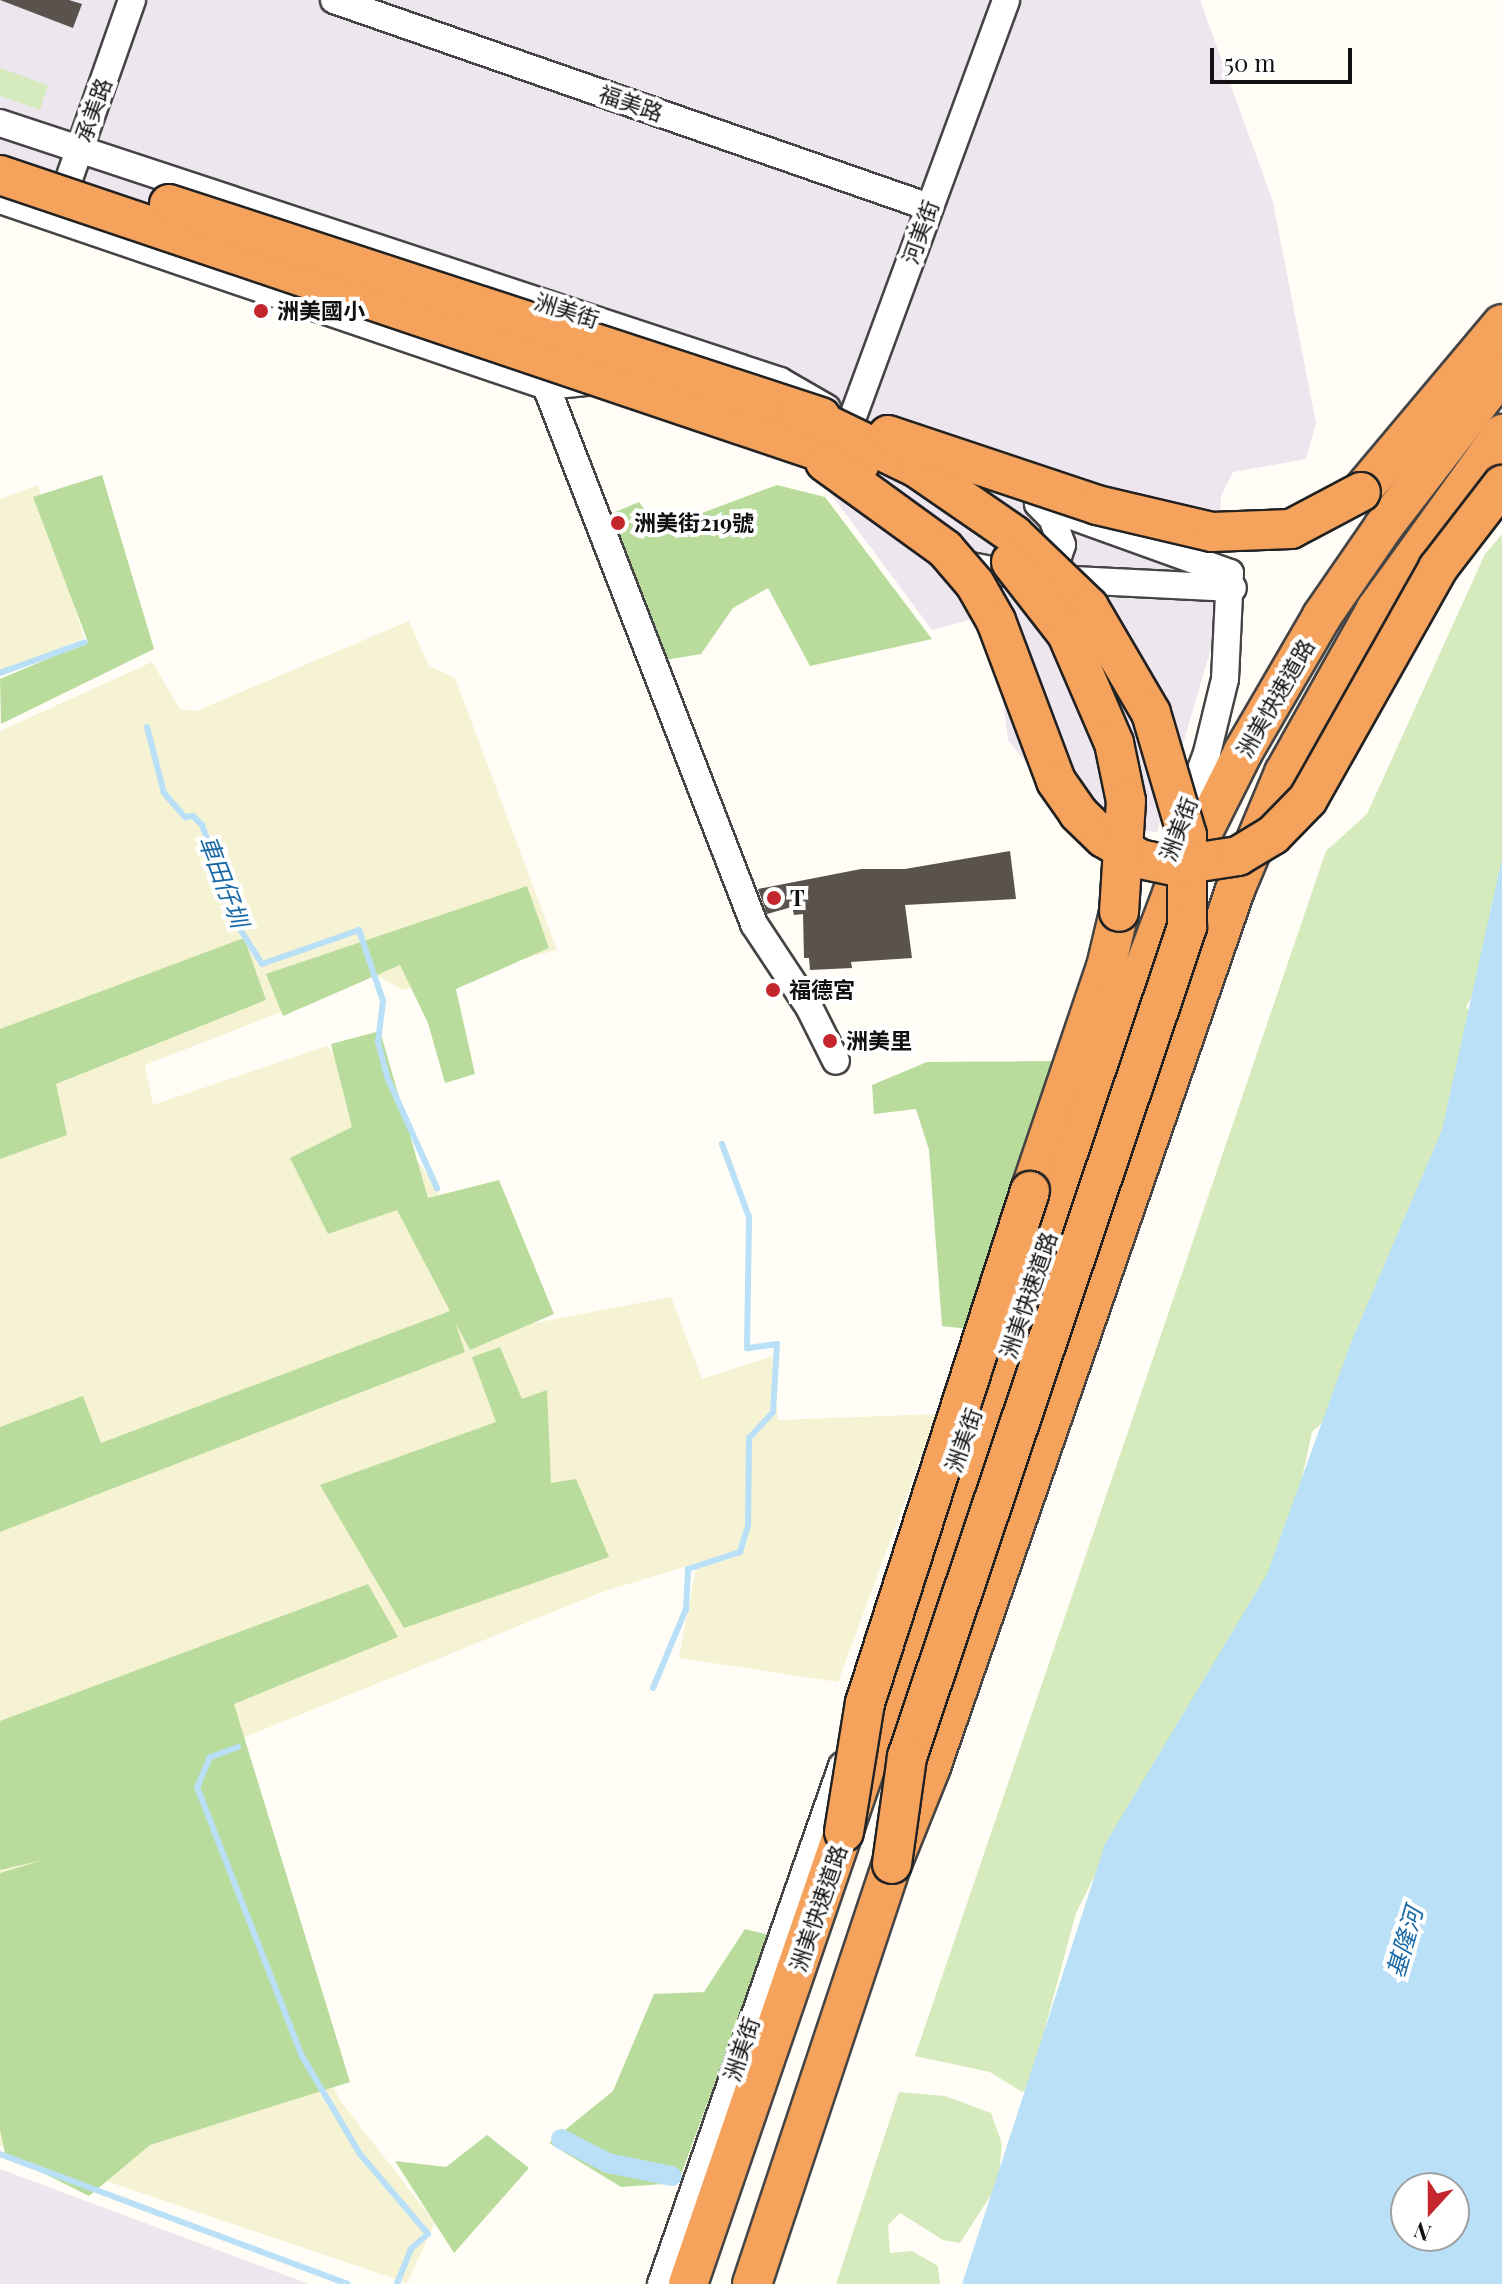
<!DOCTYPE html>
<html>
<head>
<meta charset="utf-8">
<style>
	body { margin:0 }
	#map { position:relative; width:1502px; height:2284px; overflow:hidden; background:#fffdf5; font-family:"Playfair Display","Noto Sans TC",serif }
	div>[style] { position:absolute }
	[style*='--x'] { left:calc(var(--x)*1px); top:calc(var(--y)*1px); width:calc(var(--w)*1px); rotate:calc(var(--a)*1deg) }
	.industrial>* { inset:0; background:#eee6ef }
	.farmland>* { inset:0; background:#f6f3d4 }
	.green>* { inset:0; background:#d5ebbd }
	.forest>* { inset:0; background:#b9dc9c }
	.water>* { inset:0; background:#b9e0f7 }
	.stream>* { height:6px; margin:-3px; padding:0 3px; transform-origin:3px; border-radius:3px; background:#b9e0f7 }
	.canal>* { height:20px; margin:-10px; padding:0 10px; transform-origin:10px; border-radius:10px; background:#b9e0f7 }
	.building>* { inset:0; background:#5a524d }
	.roads { filter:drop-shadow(2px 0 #444) drop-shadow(-2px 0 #444) drop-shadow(0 2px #444) drop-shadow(0 -2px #444) }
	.minor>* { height:26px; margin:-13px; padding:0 13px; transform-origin:13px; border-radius:13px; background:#fff }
	.highway>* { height:38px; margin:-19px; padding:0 19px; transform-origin:19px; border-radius:19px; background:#f5a25d }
	.bridges { filter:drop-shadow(2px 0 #222) drop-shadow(-2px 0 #222) drop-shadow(0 2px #222) drop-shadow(0 -2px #222) }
	.highway-bridge>* { height:38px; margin:-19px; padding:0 19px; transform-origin:19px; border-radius:19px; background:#f5a25d }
	.dots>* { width:22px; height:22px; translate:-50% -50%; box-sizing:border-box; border:4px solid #fff; border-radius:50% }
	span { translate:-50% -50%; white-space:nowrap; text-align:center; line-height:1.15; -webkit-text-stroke:8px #fff; paint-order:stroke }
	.street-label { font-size:22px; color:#111 }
	.poi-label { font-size:22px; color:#111; font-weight:700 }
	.left { translate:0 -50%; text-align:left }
	.water-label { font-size:24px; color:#1768a6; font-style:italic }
	.north { position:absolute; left:1390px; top:2172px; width:80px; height:80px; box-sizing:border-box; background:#fff; border:2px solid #a0a0a0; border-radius:50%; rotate:201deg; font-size:22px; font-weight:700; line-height:32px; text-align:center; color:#111 }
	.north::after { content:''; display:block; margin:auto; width:28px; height:36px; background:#c4262e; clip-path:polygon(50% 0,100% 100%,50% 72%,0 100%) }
	.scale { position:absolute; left:1210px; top:48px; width:142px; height:36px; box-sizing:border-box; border:4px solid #111; border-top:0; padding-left:10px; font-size:24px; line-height:28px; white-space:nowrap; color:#111; -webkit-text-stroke:6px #fff; paint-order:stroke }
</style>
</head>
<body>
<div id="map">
	<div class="industrial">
		<i style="clip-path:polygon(0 0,1200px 0,1273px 202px,1316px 423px,1306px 459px,1233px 472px,1221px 496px,1218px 625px,1157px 832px,1074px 823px,1008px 740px,991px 614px,932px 630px,816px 474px,0 197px)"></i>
		<i style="clip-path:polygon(0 2169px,309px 2284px,0 2284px)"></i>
	</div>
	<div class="farmland">
		<i style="clip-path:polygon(38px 485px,84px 638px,0 673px,0 499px)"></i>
		<i style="clip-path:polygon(409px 621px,429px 666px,455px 678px,557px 950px,403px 990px,376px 975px,145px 1065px,153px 1105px,327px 1046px,429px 1176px,513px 1327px,671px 1297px,702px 1379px,772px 1356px,778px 1420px,937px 1414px,838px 1682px,679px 1658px,697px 1563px,602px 1592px,223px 1746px,305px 2034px,340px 2100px,435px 2223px,407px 2283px,0 2145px,0 731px,152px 662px,180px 709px,196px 711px)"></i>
	</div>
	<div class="green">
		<i style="clip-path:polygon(0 68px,48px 85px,40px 110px,0 96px)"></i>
		<i style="clip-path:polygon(1502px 534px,1502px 887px,1490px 909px,1492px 958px,1466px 1007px,1483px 1028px,1337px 1408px,1312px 1432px,1287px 1546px,1111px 1843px,1076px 1913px,1029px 2087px,1022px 2092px,990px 2072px,915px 2056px,1326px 851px,1367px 814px,1485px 554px)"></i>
		<i style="clip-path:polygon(899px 2092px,945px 2096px,991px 2113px,1002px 2144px,998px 2184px,960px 2243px,943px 2240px,900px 2213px,888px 2225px,890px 2253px,912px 2251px,938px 2266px,940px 2284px,836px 2284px)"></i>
	</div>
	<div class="forest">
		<i style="clip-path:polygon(102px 475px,154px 649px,1px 724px,0 679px,88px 642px,33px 497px)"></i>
		<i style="clip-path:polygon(777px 485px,825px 497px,932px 639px,810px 666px,768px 588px,733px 608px,701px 654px,665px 660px,608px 515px,639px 502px,659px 529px)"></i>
		<i style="clip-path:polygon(527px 886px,549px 948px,456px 989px,475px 1074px,445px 1083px,428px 1023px,400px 965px,283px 1016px,266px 974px)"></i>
		<i style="clip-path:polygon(244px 938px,266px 1000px,56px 1084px,67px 1135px,0 1159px,0 1029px)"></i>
		<i style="clip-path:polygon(380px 1031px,428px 1198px,499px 1180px,554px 1314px,470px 1350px,455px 1322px,465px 1352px,0 1532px,0 1427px,83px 1396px,101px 1443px,450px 1311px,397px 1210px,328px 1234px,290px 1158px,352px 1127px,331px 1044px)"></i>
		<i style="clip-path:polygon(1059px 1061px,968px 1329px,942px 1326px,929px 1150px,916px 1109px,874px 1114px,872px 1085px,927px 1062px)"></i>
		<i style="clip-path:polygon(500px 1347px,522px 1399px,547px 1390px,551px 1483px,576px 1479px,609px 1557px,404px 1628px,320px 1485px,496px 1422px,472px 1357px)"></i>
		<i style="clip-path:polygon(368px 1584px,398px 1637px,234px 1704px,350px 2082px,150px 2145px,89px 2196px,5px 2154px,0 2129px,0 1873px,43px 1860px,0 1870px,0 1721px)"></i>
		<i style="clip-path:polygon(745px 1929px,769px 1935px,678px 2183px,621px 2187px,549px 2143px,613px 2091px,654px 1994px,704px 1992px)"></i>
		<i style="clip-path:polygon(487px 2135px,529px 2168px,454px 2253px,395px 2161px,446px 2167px)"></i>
	</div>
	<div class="water">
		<i style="clip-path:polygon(evenodd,1502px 858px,1502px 2284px,962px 2284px,1105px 1844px,1267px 1574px,1350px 1345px,1442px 1130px,1502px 858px,1406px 2188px,1454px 2188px,1454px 2236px,1406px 2236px,1406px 2188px)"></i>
	</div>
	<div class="stream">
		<i style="--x:0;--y:673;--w:90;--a:-20"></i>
		<i style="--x:147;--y:727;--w:68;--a:75.6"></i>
		<i style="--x:164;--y:793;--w:32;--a:49"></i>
		<i style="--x:185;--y:817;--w:8;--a:-7"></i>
		<i style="--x:193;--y:816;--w:13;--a:45"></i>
		<i style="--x:202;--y:825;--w:111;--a:69.9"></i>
		<i style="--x:240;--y:929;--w:41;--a:57.8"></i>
		<i style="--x:262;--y:964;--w:103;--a:-19.3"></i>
		<i style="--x:359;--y:930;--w:75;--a:71.3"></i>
		<i style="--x:383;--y:1001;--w:41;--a:97"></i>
		<i style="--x:378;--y:1042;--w:38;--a:75"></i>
		<i style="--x:388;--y:1079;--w:120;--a:65.8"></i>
		<i style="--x:653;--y:1688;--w:86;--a:-67.3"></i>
		<i style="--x:686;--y:1609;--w:40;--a:-87.1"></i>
		<i style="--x:688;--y:1569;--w:55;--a:-18.1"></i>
		<i style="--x:740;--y:1552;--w:27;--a:-73"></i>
		<i style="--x:748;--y:1526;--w:88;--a:-89.3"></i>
		<i style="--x:749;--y:1438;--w:35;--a:-47"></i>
		<i style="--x:773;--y:1412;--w:68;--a:-86.6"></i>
		<i style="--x:777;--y:1344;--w:30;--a:172"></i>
		<i style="--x:747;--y:1348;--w:131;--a:-89.1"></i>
		<i style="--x:749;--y:1217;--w:78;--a:-110.3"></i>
		<i style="--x:238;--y:1747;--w:30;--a:160"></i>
		<i style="--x:210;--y:1757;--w:33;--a:113"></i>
		<i style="--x:197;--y:1787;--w:289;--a:68.7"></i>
		<i style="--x:302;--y:2056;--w:114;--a:59.4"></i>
		<i style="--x:360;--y:2154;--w:105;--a:49.6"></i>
		<i style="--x:428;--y:2234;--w:23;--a:139"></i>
		<i style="--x:411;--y:2249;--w:38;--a:112"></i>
		<i style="--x:0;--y:2154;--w:371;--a:20.5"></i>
	</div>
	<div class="canal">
		<i style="--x:561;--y:2139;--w:53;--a:27.1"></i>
		<i style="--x:608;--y:2163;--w:65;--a:11.5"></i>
	</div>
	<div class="building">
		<i style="clip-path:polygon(0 0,69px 0,82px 4px,73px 28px)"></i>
		<i style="clip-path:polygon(1010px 851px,1016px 899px,905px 905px,912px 958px,851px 962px,852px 968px,810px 970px,809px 958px,804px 958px,803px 914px,794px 915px,792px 907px,767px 914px,758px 889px,861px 869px,905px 869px)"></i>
	</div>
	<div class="roads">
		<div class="minor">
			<i style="--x:334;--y:0;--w:630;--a:19.18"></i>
			<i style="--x:0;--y:123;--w:822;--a:18.3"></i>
			<i style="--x:780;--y:381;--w:54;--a:29.9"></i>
			<i style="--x:0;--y:200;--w:577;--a:18.81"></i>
			<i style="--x:546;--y:386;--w:50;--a:-5.7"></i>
			<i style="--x:57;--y:213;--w:226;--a:-70.6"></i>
			<i style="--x:546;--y:386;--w:577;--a:68.86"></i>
			<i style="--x:754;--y:924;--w:100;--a:56.5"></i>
			<i style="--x:809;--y:1007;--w:60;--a:63.4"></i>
			<i style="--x:841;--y:449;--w:478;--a:-69.8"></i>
			<i style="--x:1069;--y:515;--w:171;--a:19.8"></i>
			<i style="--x:1230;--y:573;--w:106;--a:92.7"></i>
			<i style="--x:1225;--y:679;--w:76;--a:103.7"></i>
			<i style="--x:1207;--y:753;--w:74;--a:110.6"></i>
			<i style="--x:955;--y:563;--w:80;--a:10.8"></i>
			<i style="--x:1034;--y:578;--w:199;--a:2.9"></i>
			<i style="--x:1037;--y:577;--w:26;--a:-40"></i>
			<i style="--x:1057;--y:560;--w:16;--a:-72"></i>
			<i style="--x:1062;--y:545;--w:29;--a:-110"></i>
			<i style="--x:1052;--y:518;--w:20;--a:-135"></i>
			<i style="--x:661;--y:2284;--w:549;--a:-70.74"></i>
		</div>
		<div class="highway">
			<i style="--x:1361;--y:492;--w:219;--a:-50"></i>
			<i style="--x:1030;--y:1191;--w:237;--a:-71.3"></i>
			<i style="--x:1106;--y:967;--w:57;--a:-76.7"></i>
			<i style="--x:688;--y:2284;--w:1266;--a:-71.05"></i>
			<i style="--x:1099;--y:1087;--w:206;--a:-69.3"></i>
			<i style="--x:1172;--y:894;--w:159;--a:-63.4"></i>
			<i style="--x:1243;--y:752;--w:157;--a:-59.8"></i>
			<i style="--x:1322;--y:616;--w:109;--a:-55.4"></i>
			<i style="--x:1384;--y:526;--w:193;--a:-52.4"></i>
			<i style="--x:752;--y:2284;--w:443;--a:-71.6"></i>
			<i style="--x:892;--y:1864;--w:105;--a:-68.1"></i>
			<i style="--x:931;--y:1767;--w:928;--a:-70.88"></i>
			<i style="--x:1235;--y:890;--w:127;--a:-67.3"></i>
			<i style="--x:1284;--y:773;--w:188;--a:-60.7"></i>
			<i style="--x:1376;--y:609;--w:216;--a:-54.2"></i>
		</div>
	</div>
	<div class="bridges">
		<div class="highway-bridge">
			<i style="--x:0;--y:175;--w:907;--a:18.65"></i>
			<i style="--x:169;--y:204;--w:686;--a:18.09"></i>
			<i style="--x:797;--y:410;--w:133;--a:25.8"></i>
			<i style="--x:917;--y:468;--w:118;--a:34.6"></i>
			<i style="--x:1014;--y:535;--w:104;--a:43.8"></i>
			<i style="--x:1089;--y:607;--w:123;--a:59.7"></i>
			<i style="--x:1151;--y:713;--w:127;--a:73.6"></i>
			<i style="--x:1187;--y:835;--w:92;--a:90"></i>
			<i style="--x:1187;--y:927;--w:876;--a:108.64"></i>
			<i style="--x:907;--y:1757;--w:108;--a:98"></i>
			<i style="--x:888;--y:435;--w:220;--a:18.5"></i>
			<i style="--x:1097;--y:505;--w:118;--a:13.2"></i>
			<i style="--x:1212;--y:532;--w:79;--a:-2.2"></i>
			<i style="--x:1291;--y:529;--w:79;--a:-27.9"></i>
			<i style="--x:825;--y:462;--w:148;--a:35.9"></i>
			<i style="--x:945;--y:549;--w:46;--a:49.4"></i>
			<i style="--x:975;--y:584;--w:43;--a:60.4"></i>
			<i style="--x:996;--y:621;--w:171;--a:69.4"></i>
			<i style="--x:1056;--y:781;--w:39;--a:55"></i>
			<i style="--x:1078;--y:813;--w:36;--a:44"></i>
			<i style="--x:1104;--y:838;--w:42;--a:30.3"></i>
			<i style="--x:1140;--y:859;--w:35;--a:12"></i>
			<i style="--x:1174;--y:866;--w:65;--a:-8.9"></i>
			<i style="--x:1238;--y:856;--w:41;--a:-31"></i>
			<i style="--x:1273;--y:835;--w:50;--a:-45.8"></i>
			<i style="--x:1308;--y:799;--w:265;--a:-60.6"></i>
			<i style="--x:1438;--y:568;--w:105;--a:-52.4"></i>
			<i style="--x:1011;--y:562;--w:91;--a:52.1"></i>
			<i style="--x:1067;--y:634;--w:119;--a:66.7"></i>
			<i style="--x:1114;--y:743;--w:59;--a:78.3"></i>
			<i style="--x:1126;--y:801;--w:111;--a:93.6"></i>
			<i style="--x:844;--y:1832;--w:131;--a:-80.8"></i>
			<i style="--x:865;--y:1703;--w:538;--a:-72.14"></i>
		</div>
	</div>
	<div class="dots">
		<i style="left:261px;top:311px;background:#c4262e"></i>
		<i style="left:618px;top:523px;background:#c4262e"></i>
		<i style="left:774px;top:898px;background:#c4262e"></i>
		<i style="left:773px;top:990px;background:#c4262e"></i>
		<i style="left:830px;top:1041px;background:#c4262e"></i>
	</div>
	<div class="street-label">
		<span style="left:631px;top:103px;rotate:19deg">福美路</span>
		<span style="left:93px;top:110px;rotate:-70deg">承美路</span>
		<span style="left:920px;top:232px;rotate:-70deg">河美街</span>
		<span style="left:567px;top:310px;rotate:18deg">洲美街</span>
		<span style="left:1275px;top:698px;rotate:-60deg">洲美快速道路</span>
		<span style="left:1178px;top:829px;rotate:-69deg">洲美街</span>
		<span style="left:1028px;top:1295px;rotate:-71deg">洲美快速道路</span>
		<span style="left:963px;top:1440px;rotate:-70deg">洲美街</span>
		<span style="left:818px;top:1908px;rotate:-71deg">洲美快速道路</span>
		<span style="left:741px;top:2049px;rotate:-71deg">洲美街</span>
	</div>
	<div class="poi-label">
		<span class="left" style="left:277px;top:311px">洲美國小</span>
		<span class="left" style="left:634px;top:523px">洲美街219號</span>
		<span class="left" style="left:790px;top:898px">T</span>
		<span class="left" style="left:789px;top:990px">福德宮</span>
		<span class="left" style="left:846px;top:1041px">洲美里</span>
	</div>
	<div class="water-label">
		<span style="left:224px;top:881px;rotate:69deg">車田仔圳</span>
		<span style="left:1404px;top:1942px;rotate:-74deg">基隆河</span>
	</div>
	<div class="north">N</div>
	<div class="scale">50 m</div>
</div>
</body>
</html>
